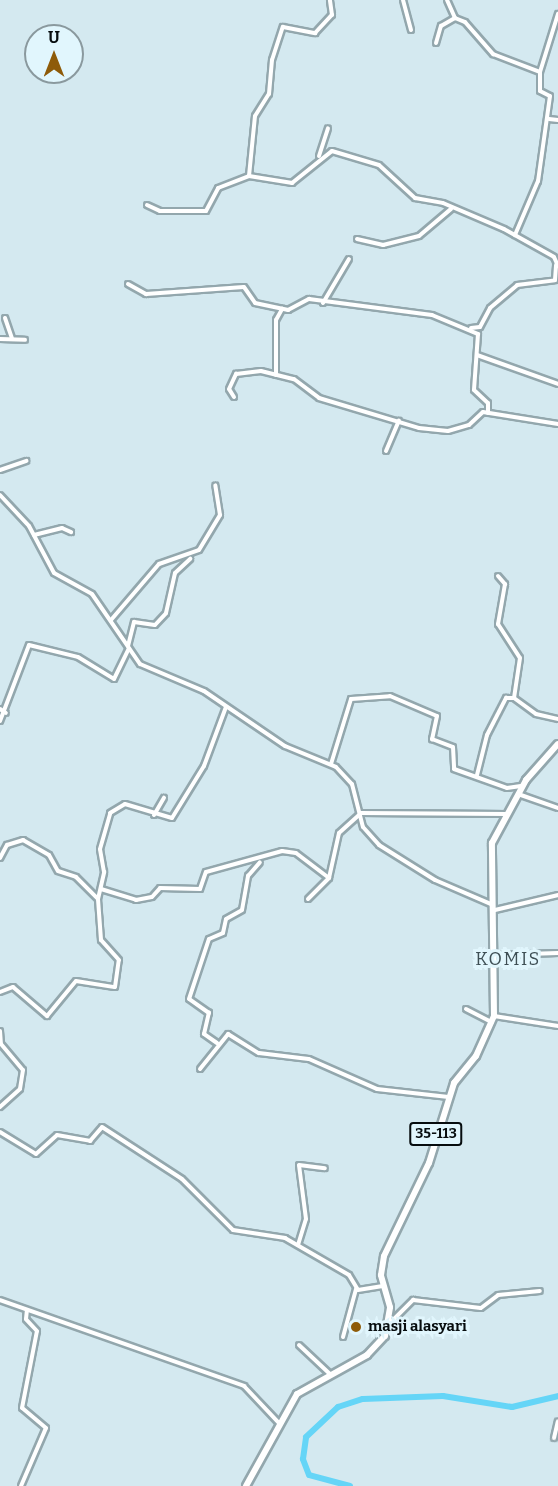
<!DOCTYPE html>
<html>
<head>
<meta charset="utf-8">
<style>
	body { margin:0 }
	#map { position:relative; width:558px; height:1486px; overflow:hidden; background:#d4e9f0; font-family:Bitter,serif }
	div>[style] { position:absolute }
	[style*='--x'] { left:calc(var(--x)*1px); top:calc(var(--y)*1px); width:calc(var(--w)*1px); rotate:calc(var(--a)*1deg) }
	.river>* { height:6px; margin:-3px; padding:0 3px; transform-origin:3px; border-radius:3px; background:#65d5f7 }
	.roads { filter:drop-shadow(2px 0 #93a7ad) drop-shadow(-2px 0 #93a7ad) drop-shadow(0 2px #93a7ad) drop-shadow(0 -2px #93a7ad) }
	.minor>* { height:4px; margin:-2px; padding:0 2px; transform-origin:2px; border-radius:2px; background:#fff }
	.primary>* { height:6px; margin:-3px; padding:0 3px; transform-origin:3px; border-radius:3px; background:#fff }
	.dots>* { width:16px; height:16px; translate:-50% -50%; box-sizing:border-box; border:3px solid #e1f6fd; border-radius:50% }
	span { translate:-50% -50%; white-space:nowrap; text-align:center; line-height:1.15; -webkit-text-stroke:6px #e1f6fd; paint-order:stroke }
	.shield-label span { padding:2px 4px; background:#e1f6fd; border:2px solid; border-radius:4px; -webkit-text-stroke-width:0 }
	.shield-label { font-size:14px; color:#070d0f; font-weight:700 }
	.poi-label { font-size:15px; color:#070d0f; font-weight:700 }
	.left { translate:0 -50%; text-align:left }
	.quarter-label { font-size:18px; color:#3e4f55; letter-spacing:1.5px }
	.north { position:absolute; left:24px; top:24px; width:60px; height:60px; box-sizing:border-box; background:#e1f6fd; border:2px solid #8a999e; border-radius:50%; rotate:0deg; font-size:16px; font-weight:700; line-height:24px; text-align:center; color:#070d0f }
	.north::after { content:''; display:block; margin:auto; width:21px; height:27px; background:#8e5b09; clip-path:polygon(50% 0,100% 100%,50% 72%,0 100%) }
</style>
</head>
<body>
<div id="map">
	<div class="river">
		<i style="--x:350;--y:1486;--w:42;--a:-165"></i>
		<i style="--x:309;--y:1475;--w:17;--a:-111"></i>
		<i style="--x:303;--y:1459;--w:22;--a:-82"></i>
		<i style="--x:306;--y:1437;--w:44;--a:-43.2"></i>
		<i style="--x:338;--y:1407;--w:26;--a:-18"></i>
		<i style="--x:363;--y:1399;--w:80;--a:-2.1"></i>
		<i style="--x:443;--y:1396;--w:70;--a:9.1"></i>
		<i style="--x:512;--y:1407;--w:47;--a:-13.4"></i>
	</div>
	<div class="roads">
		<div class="minor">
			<i style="--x:403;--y:0;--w:31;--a:75"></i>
			<i style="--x:447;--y:0;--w:20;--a:66"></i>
			<i style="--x:455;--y:18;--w:11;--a:22"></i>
			<i style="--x:465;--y:22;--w:43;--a:48.8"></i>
			<i style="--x:493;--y:54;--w:50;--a:21"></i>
			<i style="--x:540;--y:72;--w:19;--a:90"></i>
			<i style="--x:540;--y:91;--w:11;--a:27"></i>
			<i style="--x:550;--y:96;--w:86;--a:98"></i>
			<i style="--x:538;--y:181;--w:59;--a:113.1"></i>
			<i style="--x:436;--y:43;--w:18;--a:-74"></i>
			<i style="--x:441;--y:26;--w:16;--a:-30"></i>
			<i style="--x:540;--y:72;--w:61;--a:-72.8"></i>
			<i style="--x:549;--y:119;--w:9;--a:6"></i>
			<i style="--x:319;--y:156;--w:29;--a:-72"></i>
			<i style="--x:249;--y:176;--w:60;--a:-84.3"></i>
			<i style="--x:255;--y:116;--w:26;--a:-58"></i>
			<i style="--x:269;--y:94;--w:34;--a:-85"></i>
			<i style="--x:272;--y:60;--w:35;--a:-72"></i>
			<i style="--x:283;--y:27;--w:33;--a:11"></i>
			<i style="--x:315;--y:33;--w:25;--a:-47"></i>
			<i style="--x:332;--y:15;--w:15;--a:-98"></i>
			<i style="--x:147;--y:205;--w:14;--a:25"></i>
			<i style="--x:160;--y:211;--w:46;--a:0"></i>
			<i style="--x:206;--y:211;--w:26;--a:-62"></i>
			<i style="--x:218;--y:188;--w:33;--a:-21"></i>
			<i style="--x:249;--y:176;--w:44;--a:9.2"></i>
			<i style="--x:292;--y:183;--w:51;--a:-38.7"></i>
			<i style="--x:332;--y:151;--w:49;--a:16.6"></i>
			<i style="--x:379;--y:165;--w:49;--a:42.5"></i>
			<i style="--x:415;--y:198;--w:28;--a:10"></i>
			<i style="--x:443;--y:203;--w:66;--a:23.1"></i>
			<i style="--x:504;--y:229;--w:57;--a:29.2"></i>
			<i style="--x:554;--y:257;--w:10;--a:66"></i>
			<i style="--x:357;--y:239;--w:27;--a:13"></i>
			<i style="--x:383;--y:245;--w:37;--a:-14"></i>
			<i style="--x:419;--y:236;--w:42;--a:-40.2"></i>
			<i style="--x:128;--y:284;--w:21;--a:29"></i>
			<i style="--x:146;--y:294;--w:98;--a:-4.1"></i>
			<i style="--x:244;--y:287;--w:19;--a:55"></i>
			<i style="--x:255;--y:303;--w:34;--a:12"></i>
			<i style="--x:288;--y:310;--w:24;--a:-28"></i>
			<i style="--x:309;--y:299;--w:124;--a:7.4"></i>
			<i style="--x:432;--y:315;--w:50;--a:22.4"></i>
			<i style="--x:478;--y:334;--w:56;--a:94.1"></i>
			<i style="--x:474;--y:390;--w:19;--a:43"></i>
			<i style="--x:488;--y:403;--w:10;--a:90"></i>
			<i style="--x:323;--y:303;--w:51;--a:-59.4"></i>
			<i style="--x:5;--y:318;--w:21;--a:71"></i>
			<i style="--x:471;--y:328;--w:9;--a:-6"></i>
			<i style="--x:480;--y:327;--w:21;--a:-62"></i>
			<i style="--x:490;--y:308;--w:35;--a:-40"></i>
			<i style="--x:517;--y:285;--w:38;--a:-7"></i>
			<i style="--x:555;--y:280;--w:15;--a:-86"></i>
			<i style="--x:0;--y:339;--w:25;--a:2"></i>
			<i style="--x:477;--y:355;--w:86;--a:19.7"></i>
			<i style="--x:276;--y:375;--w:55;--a:-90"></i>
			<i style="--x:276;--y:320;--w:13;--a:-61"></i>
			<i style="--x:234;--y:397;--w:9;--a:-122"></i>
			<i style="--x:229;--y:389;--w:17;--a:-65"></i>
			<i style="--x:236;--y:374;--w:25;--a:-7"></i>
			<i style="--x:261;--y:371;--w:34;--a:14"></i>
			<i style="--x:294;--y:379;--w:31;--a:37"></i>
			<i style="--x:319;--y:398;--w:104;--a:16.7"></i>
			<i style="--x:419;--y:428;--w:29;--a:6"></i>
			<i style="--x:448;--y:431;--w:22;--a:-16"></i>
			<i style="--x:469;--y:425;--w:19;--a:-43"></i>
			<i style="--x:483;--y:412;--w:76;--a:9.1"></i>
			<i style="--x:386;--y:451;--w:33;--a:-67"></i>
			<i style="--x:0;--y:470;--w:28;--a:-19"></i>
			<i style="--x:0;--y:495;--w:42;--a:46.9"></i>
			<i style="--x:29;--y:526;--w:53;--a:62"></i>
			<i style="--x:54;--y:573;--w:43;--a:28.9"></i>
			<i style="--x:92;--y:594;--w:85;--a:55.6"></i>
			<i style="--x:140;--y:664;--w:69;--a:22.9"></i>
			<i style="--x:204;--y:691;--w:98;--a:34.2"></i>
			<i style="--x:285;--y:746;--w:55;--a:22.4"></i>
			<i style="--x:336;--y:767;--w:23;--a:47"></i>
			<i style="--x:352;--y:784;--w:44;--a:75.7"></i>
			<i style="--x:363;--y:827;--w:24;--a:48"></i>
			<i style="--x:379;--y:845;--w:66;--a:32"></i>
			<i style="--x:435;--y:880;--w:63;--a:23.3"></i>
			<i style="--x:34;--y:535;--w:29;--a:-14"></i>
			<i style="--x:62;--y:528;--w:10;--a:24"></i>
			<i style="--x:498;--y:576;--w:11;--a:49"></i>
			<i style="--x:505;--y:584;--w:41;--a:99.9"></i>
			<i style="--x:498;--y:624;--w:40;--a:57.1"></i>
			<i style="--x:520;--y:658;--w:40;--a:98.5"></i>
			<i style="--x:514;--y:698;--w:27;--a:36"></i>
			<i style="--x:536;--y:714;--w:23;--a:13"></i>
			<i style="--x:111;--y:620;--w:74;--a:-49.4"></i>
			<i style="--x:159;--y:564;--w:42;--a:-19.3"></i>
			<i style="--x:199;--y:550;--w:41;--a:-59"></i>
			<i style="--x:220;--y:515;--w:30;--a:-99"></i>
			<i style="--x:128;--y:646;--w:25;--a:-76"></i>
			<i style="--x:134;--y:622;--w:21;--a:8"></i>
			<i style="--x:155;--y:625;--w:16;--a:-47"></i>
			<i style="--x:166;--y:613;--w:41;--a:-77.3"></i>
			<i style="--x:175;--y:573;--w:21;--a:-43"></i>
			<i style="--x:0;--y:709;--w:7;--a:34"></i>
			<i style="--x:0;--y:721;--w:81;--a:-69.1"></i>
			<i style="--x:29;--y:645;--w:50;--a:13.8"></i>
			<i style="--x:78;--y:657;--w:42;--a:31.4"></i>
			<i style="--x:114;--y:679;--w:34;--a:-64"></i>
			<i style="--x:331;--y:764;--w:68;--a:-72.9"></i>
			<i style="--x:351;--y:699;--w:39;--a:-4"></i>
			<i style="--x:390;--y:696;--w:51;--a:23.1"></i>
			<i style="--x:437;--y:716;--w:24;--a:102"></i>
			<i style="--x:432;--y:739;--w:22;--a:21"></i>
			<i style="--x:453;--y:747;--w:22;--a:87"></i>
			<i style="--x:454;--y:769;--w:56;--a:19.7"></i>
			<i style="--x:507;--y:788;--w:14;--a:-8"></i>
			<i style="--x:477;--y:775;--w:41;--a:-76"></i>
			<i style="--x:487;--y:735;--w:42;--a:-62.8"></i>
			<i style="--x:506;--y:698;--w:7;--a:0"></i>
			<i style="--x:518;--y:794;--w:42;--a:19.3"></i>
			<i style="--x:360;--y:813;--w:147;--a:0.4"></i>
			<i style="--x:154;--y:815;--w:20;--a:-60"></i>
			<i style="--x:0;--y:858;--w:15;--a:-62"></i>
			<i style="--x:7;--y:845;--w:17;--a:-17"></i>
			<i style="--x:23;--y:840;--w:30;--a:30"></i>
			<i style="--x:49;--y:855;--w:18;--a:61"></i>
			<i style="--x:58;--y:871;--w:19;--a:18"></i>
			<i style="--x:76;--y:877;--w:31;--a:45"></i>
			<i style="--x:101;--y:889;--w:37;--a:17"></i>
			<i style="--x:136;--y:900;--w:16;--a:-11"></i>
			<i style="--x:152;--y:897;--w:12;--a:-48"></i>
			<i style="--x:160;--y:888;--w:40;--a:1.4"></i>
			<i style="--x:200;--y:889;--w:18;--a:-71"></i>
			<i style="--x:206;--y:872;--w:79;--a:-15.4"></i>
			<i style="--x:282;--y:851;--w:14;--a:8"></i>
			<i style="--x:296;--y:853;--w:41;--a:37.1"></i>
			<i style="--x:308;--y:899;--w:30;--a:-45"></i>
			<i style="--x:329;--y:878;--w:46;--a:-77.5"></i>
			<i style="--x:339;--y:833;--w:28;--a:-42"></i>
			<i style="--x:495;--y:910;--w:65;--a:-13.4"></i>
			<i style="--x:496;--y:955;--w:62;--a:-1.8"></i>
			<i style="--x:0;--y:992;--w:14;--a:-21"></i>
			<i style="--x:13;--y:987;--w:45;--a:40.5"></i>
			<i style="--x:47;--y:1016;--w:45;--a:-50.4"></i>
			<i style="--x:76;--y:981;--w:39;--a:9"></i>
			<i style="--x:115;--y:987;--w:27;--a:-82"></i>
			<i style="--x:119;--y:960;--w:27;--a:-132"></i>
			<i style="--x:101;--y:940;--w:41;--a:-94.2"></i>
			<i style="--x:98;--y:899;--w:28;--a:-77"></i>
			<i style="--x:104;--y:872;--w:23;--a:-100"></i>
			<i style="--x:100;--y:849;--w:37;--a:-74"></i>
			<i style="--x:110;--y:813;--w:17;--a:-31"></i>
			<i style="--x:125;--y:804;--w:49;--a:16.6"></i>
			<i style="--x:172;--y:818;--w:61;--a:-58.4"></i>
			<i style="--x:204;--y:766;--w:63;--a:-69.6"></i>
			<i style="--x:466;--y:1009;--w:29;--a:27"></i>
			<i style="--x:494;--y:1016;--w:65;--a:8.9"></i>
			<i style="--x:0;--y:1031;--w:13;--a:86"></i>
			<i style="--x:1;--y:1044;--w:34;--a:50"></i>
			<i style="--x:23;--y:1070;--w:19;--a:99"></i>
			<i style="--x:20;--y:1089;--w:27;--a:138"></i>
			<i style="--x:217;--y:1043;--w:16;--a:-145"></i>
			<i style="--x:204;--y:1034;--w:22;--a:-77"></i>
			<i style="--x:209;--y:1013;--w:24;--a:-145"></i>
			<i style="--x:189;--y:999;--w:63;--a:-71.6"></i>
			<i style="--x:209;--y:939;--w:15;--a:-23"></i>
			<i style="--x:223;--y:933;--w:14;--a:-78"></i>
			<i style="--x:226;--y:919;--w:18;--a:-29"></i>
			<i style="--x:242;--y:910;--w:35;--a:-80"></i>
			<i style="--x:248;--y:876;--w:18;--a:-49"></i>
			<i style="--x:200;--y:1069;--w:45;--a:-51.3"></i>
			<i style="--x:228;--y:1034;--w:36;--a:32"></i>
			<i style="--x:259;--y:1053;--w:50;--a:6.8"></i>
			<i style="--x:309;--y:1059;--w:74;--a:23.8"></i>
			<i style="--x:377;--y:1089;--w:72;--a:6.3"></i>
			<i style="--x:0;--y:1132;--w:42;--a:31.4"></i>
			<i style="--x:36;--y:1154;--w:28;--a:-42"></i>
			<i style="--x:57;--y:1135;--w:34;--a:10"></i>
			<i style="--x:90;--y:1141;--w:18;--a:-49"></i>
			<i style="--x:102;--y:1127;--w:95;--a:33"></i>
			<i style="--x:182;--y:1179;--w:72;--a:45"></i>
			<i style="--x:233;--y:1230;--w:53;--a:8.7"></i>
			<i style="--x:285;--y:1238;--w:74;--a:30"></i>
			<i style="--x:349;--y:1275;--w:17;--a:59"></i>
			<i style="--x:358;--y:1290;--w:25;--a:-9"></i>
			<i style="--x:298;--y:1245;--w:27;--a:-73"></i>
			<i style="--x:306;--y:1219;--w:54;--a:-97.4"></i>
			<i style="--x:299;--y:1165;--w:26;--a:7"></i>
			<i style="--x:0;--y:1300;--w:259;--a:19.4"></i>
			<i style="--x:244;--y:1386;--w:51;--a:46.6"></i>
			<i style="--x:390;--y:1323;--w:33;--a:-45"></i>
			<i style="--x:413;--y:1300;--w:68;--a:6.7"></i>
			<i style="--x:481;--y:1308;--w:21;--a:-37"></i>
			<i style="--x:498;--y:1295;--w:42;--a:-5.4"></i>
			<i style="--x:343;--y:1337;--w:50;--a:-74.8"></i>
			<i style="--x:299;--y:1345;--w:42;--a:43.1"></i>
			<i style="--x:554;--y:1438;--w:17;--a:-77"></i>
			<i style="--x:21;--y:1486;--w:63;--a:-66.7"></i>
			<i style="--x:46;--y:1428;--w:31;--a:-140"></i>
			<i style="--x:22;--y:1408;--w:78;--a:-79"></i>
			<i style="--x:37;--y:1331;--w:16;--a:-133"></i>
			<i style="--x:26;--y:1319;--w:9;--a:-84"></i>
		</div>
		<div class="primary">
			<i style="--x:246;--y:1486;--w:105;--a:-61"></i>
			<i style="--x:297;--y:1394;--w:80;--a:-29.1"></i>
			<i style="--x:367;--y:1355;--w:26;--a:-47"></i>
			<i style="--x:385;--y:1336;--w:29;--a:-80"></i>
			<i style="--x:390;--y:1307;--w:33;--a:-106"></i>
			<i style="--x:381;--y:1275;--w:19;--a:-81"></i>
			<i style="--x:384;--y:1256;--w:103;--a:-64.2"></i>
			<i style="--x:429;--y:1163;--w:84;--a:-72.6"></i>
			<i style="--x:454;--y:1083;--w:35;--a:-51"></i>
			<i style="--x:476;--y:1056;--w:44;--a:-65.8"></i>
			<i style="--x:494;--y:1016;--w:173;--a:-90.7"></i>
			<i style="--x:492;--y:843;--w:72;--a:-61.6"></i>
			<i style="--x:526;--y:780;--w:48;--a:-48.4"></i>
		</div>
	</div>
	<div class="dots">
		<i style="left:356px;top:1327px;background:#8e5b09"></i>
	</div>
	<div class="shield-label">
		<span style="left:436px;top:1134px">35-113</span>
	</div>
	<div class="poi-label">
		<span class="left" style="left:368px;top:1327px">masji alasyari</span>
	</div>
	<div class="quarter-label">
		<span style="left:508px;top:959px">KOMIS</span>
	</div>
	<div class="north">U</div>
</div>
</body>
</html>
